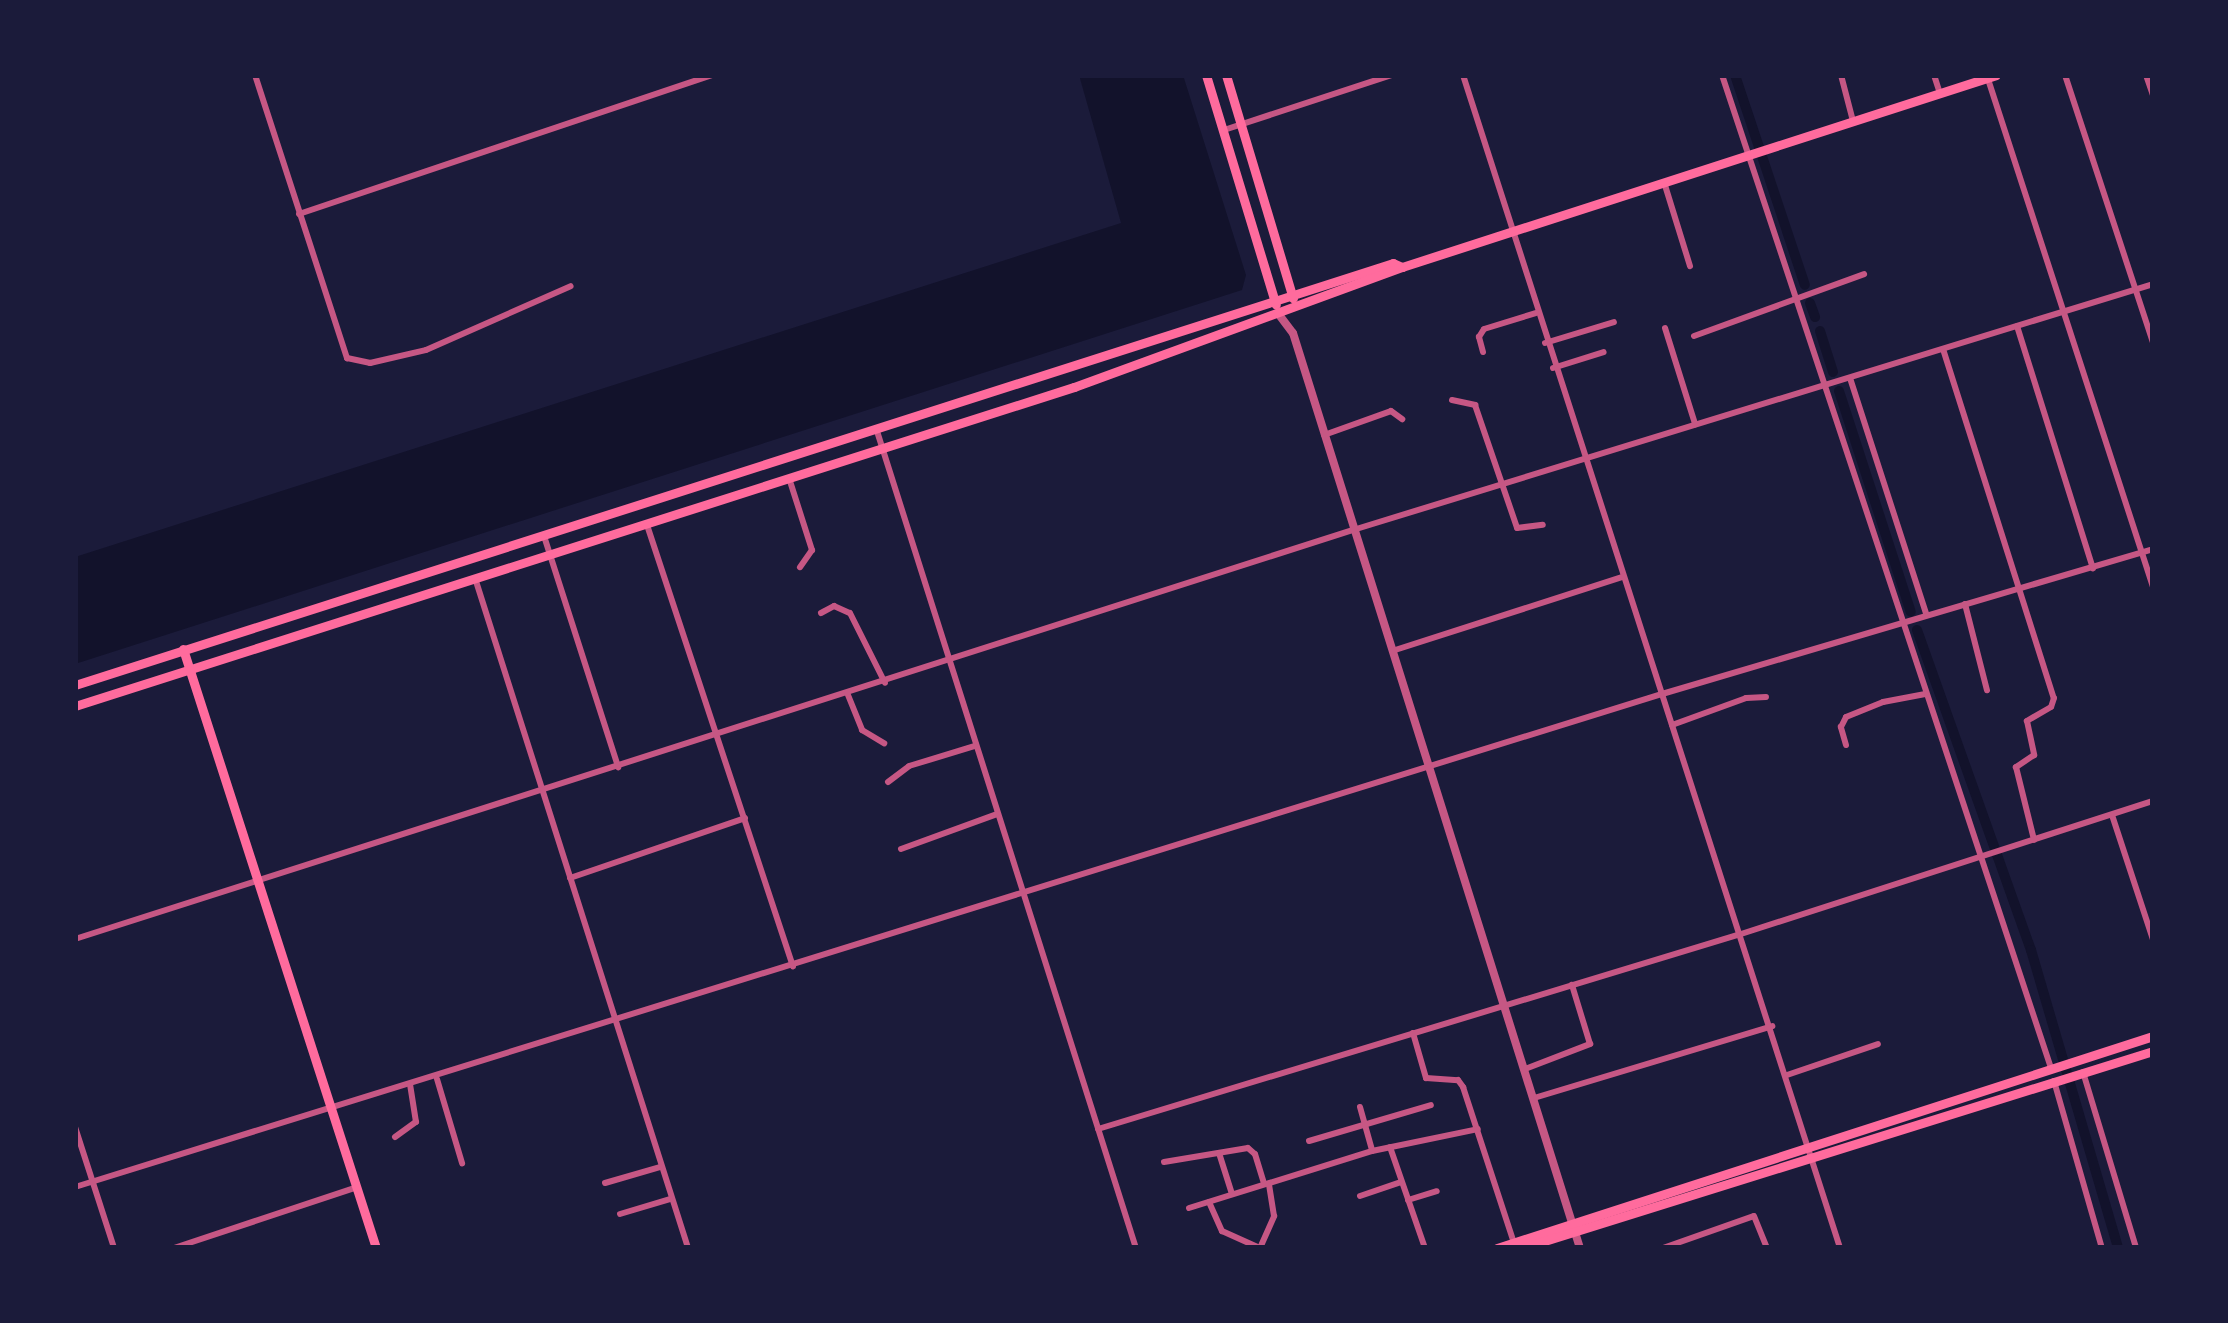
<!DOCTYPE html>
<html>
<head>
<meta charset="utf-8">
<style>
	body { margin:0 }
	#map { position:relative; width:2228px; height:1323px; overflow:hidden; background:#1b1b3a; font-family:Inter,sans-serif }
	div>[style] { position:absolute }
	[style*='--x'] { left:calc(var(--x)*1px); top:calc(var(--y)*1px); width:calc(var(--w)*1px); rotate:calc(var(--a)*1deg) }
	.water>* { inset:0; background:#12122b }
	.canal>* { height:10px; margin:-5px; padding:0 5px; transform-origin:5px; border-radius:5px; background:#12122b }
	.minor>* { height:6px; margin:-3px; padding:0 3px; transform-origin:3px; border-radius:3px; background:#c65784 }
	.tertiary>* { height:8px; margin:-4px; padding:0 4px; transform-origin:4px; border-radius:4px; background:#c65784 }
	.secondary>* { height:9px; margin:-4.5px; padding:0 4.5px; transform-origin:4.5px; border-radius:4.5px; background:#ff6b9d }
	.primary>* { height:9px; margin:-4.5px; padding:0 4.5px; transform-origin:4.5px; border-radius:4.5px; background:#ff6b9d }
	span { translate:-50% -50%; white-space:nowrap; text-align:center; line-height:1.15; -webkit-text-stroke:12px #1b1b3a; paint-order:stroke }
	.frame { position:absolute; inset:0; border:78px solid #1b1b3a; pointer-events:none }
</style>
</head>
<body>
<div id="map">
	<div class="water">
		<i style="clip-path:polygon(1079px 75px,1183px 75px,1246px 275px,1242px 290px,75px 664px,75px 557px,1121px 223px)"></i>
	</div>
	<div class="canal">
		<i style="--x:1735;--y:75;--w:221;--a:71.6"></i>
		<i style="--x:1810;--y:303;--w:15;--a:70"></i>
		<i style="--x:1820;--y:331;--w:43;--a:72.4"></i>
		<i style="--x:1839;--y:391;--w:232;--a:72"></i>
		<i style="--x:1917;--y:630;--w:340;--a:70.4"></i>
		<i style="--x:2031;--y:950;--w:310;--a:73.7"></i>
	</div>
	<div class="minor">
		<i style="--x:255;--y:75;--w:298;--a:72"></i>
		<i style="--x:347;--y:358;--w:24;--a:12"></i>
		<i style="--x:370;--y:363;--w:57;--a:-13.1"></i>
		<i style="--x:426;--y:350;--w:158;--a:-23.8"></i>
		<i style="--x:1463;--y:75;--w:1232;--a:72.18"></i>
		<i style="--x:1722;--y:75;--w:1046;--a:71.67"></i>
		<i style="--x:1841;--y:75;--w:48;--a:75.4"></i>
		<i style="--x:1934;--y:75;--w:19;--a:72"></i>
		<i style="--x:2065;--y:75;--w:282;--a:71.8"></i>
		<i style="--x:2146;--y:75;--w:21;--a:71"></i>
		<i style="--x:1987;--y:76;--w:537;--a:72"></i>
		<i style="--x:1224;--y:130;--w:176;--a:-18.2"></i>
		<i style="--x:1664;--y:182;--w:88;--a:72.8"></i>
		<i style="--x:299;--y:214;--w:437;--a:-18.6"></i>
		<i style="--x:2017;--y:326;--w:254;--a:72.6"></i>
		<i style="--x:1665;--y:328;--w:101;--a:72.6"></i>
		<i style="--x:1694;--y:336;--w:181;--a:-20"></i>
		<i style="--x:1545;--y:343;--w:72;--a:-16.9"></i>
		<i style="--x:1943;--y:349;--w:366;--a:72.4"></i>
		<i style="--x:2054;--y:698;--w:9;--a:108"></i>
		<i style="--x:2051;--y:707;--w:28;--a:150"></i>
		<i style="--x:2027;--y:721;--w:35;--a:78"></i>
		<i style="--x:2034;--y:755;--w:22;--a:146"></i>
		<i style="--x:2016;--y:767;--w:75;--a:76.1"></i>
		<i style="--x:1483;--y:352;--w:16;--a:-105"></i>
		<i style="--x:1479;--y:337;--w:9;--a:-58"></i>
		<i style="--x:1484;--y:329;--w:54;--a:-17.1"></i>
		<i style="--x:1553;--y:368;--w:53;--a:-17.4"></i>
		<i style="--x:1850;--y:378;--w:248;--a:72.1"></i>
		<i style="--x:1452;--y:400;--w:24;--a:12"></i>
		<i style="--x:1475;--y:405;--w:130;--a:71.1"></i>
		<i style="--x:1517;--y:528;--w:26;--a:-7"></i>
		<i style="--x:876;--y:428;--w:860;--a:72.41"></i>
		<i style="--x:1324;--y:435;--w:71;--a:-19.7"></i>
		<i style="--x:1391;--y:411;--w:14;--a:36"></i>
		<i style="--x:789;--y:478;--w:76;--a:72.3"></i>
		<i style="--x:812;--y:550;--w:21;--a:125"></i>
		<i style="--x:647;--y:525;--w:465;--a:71.7"></i>
		<i style="--x:544;--y:536;--w:243;--a:72.2"></i>
		<i style="--x:475;--y:578;--w:703;--a:72.36"></i>
		<i style="--x:1965;--y:604;--w:89;--a:75.7"></i>
		<i style="--x:821;--y:613;--w:15;--a:-28"></i>
		<i style="--x:834;--y:606;--w:17;--a:24"></i>
		<i style="--x:850;--y:613;--w:78;--a:63.4"></i>
		<i style="--x:1392;--y:651;--w:243;--a:-17.8"></i>
		<i style="--x:848;--y:695;--w:38;--a:68"></i>
		<i style="--x:862;--y:730;--w:26;--a:31"></i>
		<i style="--x:1672;--y:725;--w:79;--a:-20"></i>
		<i style="--x:1746;--y:698;--w:20;--a:-3"></i>
		<i style="--x:1846;--y:745;--w:19;--a:-106"></i>
		<i style="--x:1841;--y:727;--w:11;--a:-63"></i>
		<i style="--x:1846;--y:717;--w:40;--a:-22"></i>
		<i style="--x:1883;--y:702;--w:43;--a:-10.8"></i>
		<i style="--x:888;--y:782;--w:26;--a:-37"></i>
		<i style="--x:909;--y:766;--w:69;--a:-16.9"></i>
		<i style="--x:2112;--y:815;--w:132;--a:71.8"></i>
		<i style="--x:901;--y:849;--w:102;--a:-20"></i>
		<i style="--x:570;--y:878;--w:185;--a:-18.9"></i>
		<i style="--x:75;--y:939;--w:1342;--a:-17.75"></i>
		<i style="--x:1353;--y:530;--w:837;--a:-17.09"></i>
		<i style="--x:1413;--y:1033;--w:47;--a:73.9"></i>
		<i style="--x:1426;--y:1078;--w:32;--a:4"></i>
		<i style="--x:1458;--y:1080;--w:9;--a:54"></i>
		<i style="--x:1463;--y:1087;--w:164;--a:71.9"></i>
		<i style="--x:1525;--y:1069;--w:70;--a:-21"></i>
		<i style="--x:1590;--y:1044;--w:62;--a:-107"></i>
		<i style="--x:2083;--y:1072;--w:184;--a:73.2"></i>
		<i style="--x:1787;--y:1075;--w:96;--a:-18.8"></i>
		<i style="--x:437;--y:1079;--w:88;--a:73.4"></i>
		<i style="--x:2054;--y:1081;--w:174;--a:74"></i>
		<i style="--x:1534;--y:1098;--w:249;--a:-16.8"></i>
		<i style="--x:1360;--y:1107;--w:45;--a:74.4"></i>
		<i style="--x:75;--y:1127;--w:127;--a:72.1"></i>
		<i style="--x:1098;--y:1129;--w:672;--a:-16.87"></i>
		<i style="--x:1741;--y:934;--w:433;--a:-17.9"></i>
		<i style="--x:395;--y:1137;--w:26;--a:-36"></i>
		<i style="--x:416;--y:1122;--w:37;--a:-99"></i>
		<i style="--x:1309;--y:1141;--w:127;--a:-16.4"></i>
		<i style="--x:1390;--y:1147;--w:107;--a:70.9"></i>
		<i style="--x:1219;--y:1153;--w:43;--a:72.4"></i>
		<i style="--x:1164;--y:1162;--w:85;--a:-9.5"></i>
		<i style="--x:1248;--y:1148;--w:9;--a:41"></i>
		<i style="--x:1255;--y:1154;--w:31;--a:73"></i>
		<i style="--x:605;--y:1183;--w:57;--a:-16.2"></i>
		<i style="--x:75;--y:1187;--w:1662;--a:-17.26"></i>
		<i style="--x:1662;--y:694;--w:512;--a:-16.45"></i>
		<i style="--x:1360;--y:1196;--w:43;--a:-18.9"></i>
		<i style="--x:1408;--y:1200;--w:30;--a:-17"></i>
		<i style="--x:1209;--y:1202;--w:32;--a:66"></i>
		<i style="--x:1222;--y:1231;--w:42;--a:24.1"></i>
		<i style="--x:1189;--y:1208;--w:192;--a:-17.3"></i>
		<i style="--x:1372;--y:1151;--w:108;--a:-11.7"></i>
		<i style="--x:620;--y:1214;--w:52;--a:-16.7"></i>
		<i style="--x:174;--y:1248;--w:193;--a:-18.4"></i>
		<i style="--x:1260;--y:1248;--w:35;--a:-66"></i>
		<i style="--x:1274;--y:1216;--w:33;--a:-99"></i>
		<i style="--x:1663;--y:1248;--w:96;--a:-19.4"></i>
		<i style="--x:1754;--y:1216;--w:35;--a:68"></i>
	</div>
	<div class="tertiary">
		<i style="--x:1280;--y:316;--w:21;--a:53"></i>
		<i style="--x:1293;--y:333;--w:959;--a:72.59"></i>
	</div>
	<div class="secondary">
		<i style="--x:183;--y:649;--w:629;--a:72.14"></i>
		<i style="--x:1497;--y:1248;--w:689;--a:-17.91"></i>
		<i style="--x:1522;--y:1248;--w:661;--a:-17.34"></i>
	</div>
	<div class="primary">
		<i style="--x:1206;--y:75;--w:240;--a:73.1"></i>
		<i style="--x:1226;--y:75;--w:233;--a:73.3"></i>
		<i style="--x:75;--y:685;--w:1384;--a:-17.75"></i>
		<i style="--x:1393;--y:263;--w:10;--a:24"></i>
		<i style="--x:75;--y:706;--w:1049;--a:-17.71"></i>
		<i style="--x:1074;--y:387;--w:349;--a:-20.1"></i>
		<i style="--x:1402;--y:267;--w:624;--a:-17.91"></i>
	</div>
	<div class="frame"></div>
</div>
</body>
</html>
